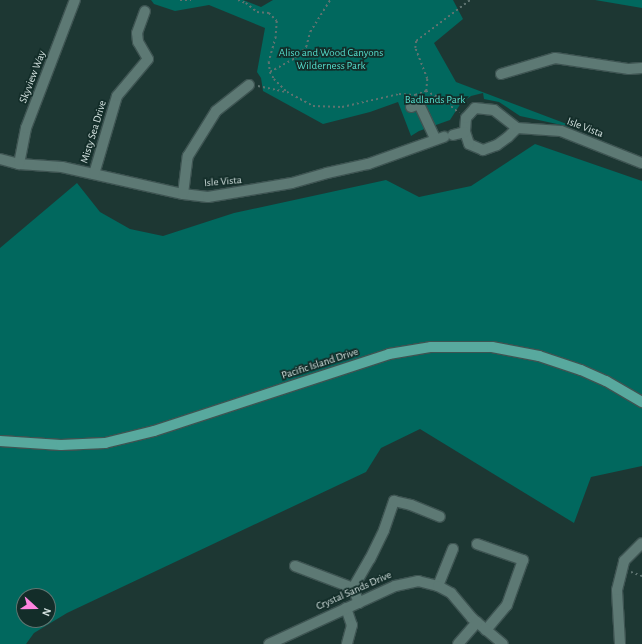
<!DOCTYPE html>
<html>
<head>
<meta charset="utf-8">
<style>
	body { margin:0 }
	#map { position:relative; width:642px; height:644px; overflow:hidden; background:#1d3733; font-family:"Alegreya Sans",sans-serif }
	div>[style] { position:absolute }
	[style*='--x'] { left:calc(var(--x)*1px); top:calc(var(--y)*1px); width:calc(var(--w)*1px); rotate:calc(var(--a)*1deg) }
	.green>* { inset:0; background:#01685e }
	.path>* { height:1.5px; margin-top:-0.75px; transform-origin:0; background:repeating-linear-gradient(90deg,#5e7370 0 2px,transparent 0 5px) }
	.roads { filter:drop-shadow(1px 0 #3e5452) drop-shadow(-1px 0 #3e5452) drop-shadow(0 1px #3e5452) drop-shadow(0 -1px #3e5452) }
	.minor>* { height:10px; margin:-5px; padding:0 5px; transform-origin:5px; border-radius:5px; background:#5d7974 }
	.major>* { height:10px; margin:-5px; padding:0 5px; transform-origin:5px; border-radius:5px; background:#58a99e }
	span { translate:-50% -50%; white-space:nowrap; text-align:center; line-height:1.15; -webkit-text-stroke:3.5px #132d29; paint-order:stroke }
	.park-label { font-size:11px; color:#5dc }
	.street-label { font-size:11px; color:#d2e0de }
	.north { position:absolute; left:16px; top:588px; width:40px; height:40px; box-sizing:border-box; background:#132d29; border:1px solid #5f7571; border-radius:50%; rotate:111deg; font-size:11px; font-weight:700; line-height:16px; text-align:center; color:#d2e0de }
	.north::after { content:''; display:block; margin:auto; width:14px; height:18px; background:#fe85e0; clip-path:polygon(50% 0,100% 100%,50% 72%,0 100%) }
</style>
</head>
<body>
<div id="map">
	<div class="green">
		<i style="clip-path:polygon(151px 0,243px 0,261px 7px,273px 0,453px 0,463px 19px,434px 43px,456px 82px,580px 129px,520px 116px,499px 102px,484px 99px,483px 93px,471px 96px,461px 103px,450px 120px,419px 131px,411px 136px,398px 102px,370px 112px,323px 124px,263px 91px,261px 78px,257px 72px,265px 28px,209px 5px,175px 11px,154px 4px)"></i>
		<i style="clip-path:polygon(595px 0,642px 0,642px 8px)"></i>
		<i style="clip-path:polygon(evenodd,535px 144px,642px 181px,642px 466px,591px 477px,574px 523px,420px 429px,381px 448px,366px 472px,67px 613px,34px 633px,26px 644px,0 644px,0 248px,77px 183px,100px 212px,130px 229px,163px 236px,234px 213px,386px 180px,419px 197px,471px 186px,535px 144px,24px 596px,48px 596px,48px 620px,24px 620px,24px 596px)"></i>
	</div>
	<div class="path">
		<i style="--x:180;--y:0;--w:11;--a:0"></i>
		<i style="--x:238;--y:0;--w:9;--a:21"></i>
		<i style="--x:246;--y:3;--w:14;--a:39"></i>
		<i style="--x:257;--y:12;--w:12;--a:5"></i>
		<i style="--x:269;--y:13;--w:11;--a:45"></i>
		<i style="--x:277;--y:21;--w:16;--a:94"></i>
		<i style="--x:276;--y:37;--w:26;--a:106"></i>
		<i style="--x:269;--y:62;--w:10;--a:84"></i>
		<i style="--x:270;--y:72;--w:8;--a:60"></i>
		<i style="--x:274;--y:79;--w:18;--a:45"></i>
		<i style="--x:287;--y:92;--w:30;--a:28"></i>
		<i style="--x:313;--y:106;--w:29;--a:2"></i>
		<i style="--x:342;--y:107;--w:58;--a:-12.8"></i>
		<i style="--x:399;--y:94;--w:16;--a:4"></i>
		<i style="--x:415;--y:95;--w:12;--a:-20"></i>
		<i style="--x:426;--y:91;--w:12;--a:-85"></i>
		<i style="--x:427;--y:79;--w:33;--a:-111"></i>
		<i style="--x:415;--y:48;--w:7;--a:-82"></i>
		<i style="--x:416;--y:41;--w:68;--a:-37.2"></i>
		<i style="--x:270;--y:72;--w:29;--a:-29"></i>
		<i style="--x:295;--y:58;--w:16;--a:-45"></i>
		<i style="--x:306;--y:47;--w:16;--a:-75"></i>
		<i style="--x:310;--y:32;--w:38;--a:-58"></i>
		<i style="--x:258;--y:86;--w:30;--a:12"></i>
		<i style="--x:426;--y:91;--w:20;--a:27"></i>
		<i style="--x:444;--y:100;--w:20;--a:41"></i>
		<i style="--x:631;--y:572;--w:12;--a:20"></i>
	</div>
	<div class="roads">
		<div class="minor">
			<i style="--x:501;--y:74;--w:56;--a:-16.5"></i>
			<i style="--x:555;--y:58;--w:75;--a:8.5"></i>
			<i style="--x:629;--y:69;--w:13;--a:-4"></i>
			<i style="--x:411;--y:107;--w:9;--a:-21"></i>
			<i style="--x:419;--y:104;--w:38;--a:65"></i>
			<i style="--x:517;--y:128;--w:13;--a:135"></i>
			<i style="--x:508;--y:137;--w:14;--a:144"></i>
			<i style="--x:497;--y:145;--w:15;--a:160"></i>
			<i style="--x:483;--y:150;--w:15;--a:-157"></i>
			<i style="--x:469;--y:144;--w:13;--a:-108"></i>
			<i style="--x:465;--y:132;--w:14;--a:-86"></i>
			<i style="--x:466;--y:118;--w:13;--a:-48"></i>
			<i style="--x:475;--y:108;--w:19;--a:6"></i>
			<i style="--x:494;--y:110;--w:29;--a:38"></i>
			<i style="--x:517;--y:128;--w:44;--a:3.9"></i>
			<i style="--x:561;--y:131;--w:87;--a:21.6"></i>
			<i style="--x:453;--y:135;--w:12;--a:-14"></i>
			<i style="--x:0;--y:159;--w:20;--a:15"></i>
			<i style="--x:19;--y:164;--w:43;--a:4"></i>
			<i style="--x:62;--y:167;--w:124;--a:12.6"></i>
			<i style="--x:183;--y:194;--w:25;--a:7"></i>
			<i style="--x:208;--y:197;--w:85;--a:-9.5"></i>
			<i style="--x:292;--y:183;--w:36;--a:-16"></i>
			<i style="--x:327;--y:173;--w:42;--a:-12.4"></i>
			<i style="--x:368;--y:164;--w:81;--a:-19.6"></i>
			<i style="--x:19;--y:164;--w:37;--a:-79"></i>
			<i style="--x:26;--y:128;--w:137;--a:-69.1"></i>
			<i style="--x:94;--y:174;--w:81;--a:-73.6"></i>
			<i style="--x:117;--y:96;--w:48;--a:-50"></i>
			<i style="--x:148;--y:59;--w:20;--a:-120"></i>
			<i style="--x:138;--y:42;--w:9;--a:-96"></i>
			<i style="--x:137;--y:33;--w:23;--a:-70"></i>
			<i style="--x:183;--y:194;--w:38;--a:-83"></i>
			<i style="--x:188;--y:156;--w:53;--a:-58.1"></i>
			<i style="--x:216;--y:111;--w:42;--a:-38.2"></i>
			<i style="--x:477;--y:544;--w:49;--a:19.2"></i>
			<i style="--x:523;--y:560;--w:48;--a:109.6"></i>
			<i style="--x:507;--y:605;--w:33;--a:130"></i>
			<i style="--x:295;--y:566;--w:62;--a:20.8"></i>
			<i style="--x:438;--y:586;--w:40;--a:-68"></i>
			<i style="--x:359;--y:603;--w:16;--a:-112"></i>
			<i style="--x:353;--y:588;--w:34;--a:-60"></i>
			<i style="--x:370;--y:559;--w:32;--a:-64"></i>
			<i style="--x:384;--y:530;--w:31;--a:-71"></i>
			<i style="--x:394;--y:501;--w:17;--a:13"></i>
			<i style="--x:411;--y:505;--w:31;--a:22"></i>
			<i style="--x:346;--y:608;--w:18;--a:71"></i>
			<i style="--x:352;--y:625;--w:20;--a:105"></i>
			<i style="--x:269;--y:644;--w:139;--a:-24.7"></i>
			<i style="--x:395;--y:586;--w:24;--a:-12"></i>
			<i style="--x:418;--y:581;--w:21;--a:14"></i>
			<i style="--x:438;--y:586;--w:15;--a:28"></i>
			<i style="--x:451;--y:593;--w:33;--a:50"></i>
			<i style="--x:472;--y:618;--w:40;--a:40"></i>
			<i style="--x:458;--y:644;--w:29;--a:-49"></i>
			<i style="--x:620;--y:644;--w:54;--a:-93.2"></i>
			<i style="--x:617;--y:590;--w:30;--a:-76"></i>
			<i style="--x:624;--y:561;--w:25;--a:-45"></i>
		</div>
		<div class="major">
			<i style="--x:0;--y:441;--w:61;--a:3.8"></i>
			<i style="--x:61;--y:445;--w:44;--a:-2.6"></i>
			<i style="--x:105;--y:443;--w:50;--a:-13.8"></i>
			<i style="--x:154;--y:431;--w:247;--a:-18.1"></i>
			<i style="--x:389;--y:354;--w:43;--a:-9.5"></i>
			<i style="--x:431;--y:347;--w:61;--a:0"></i>
			<i style="--x:492;--y:347;--w:48;--a:10.8"></i>
			<i style="--x:539;--y:356;--w:44;--a:18.4"></i>
			<i style="--x:581;--y:370;--w:27;--a:24"></i>
			<i style="--x:606;--y:381;--w:42;--a:30.3"></i>
		</div>
	</div>
	<div class="park-label">
		<span style="left:331px;top:60px">Aliso and Wood Canyons<br>Wilderness Park</span>
		<span style="left:435px;top:100px">Badlands Park</span>
	</div>
	<div class="street-label">
		<span style="left:33px;top:77px;rotate:-69deg">Skyview Way</span>
		<span style="left:585px;top:128px;rotate:21deg">Isle Vista</span>
		<span style="left:94px;top:132px;rotate:-73deg">Misty Sea Drive</span>
		<span style="left:223px;top:182px;rotate:-5deg">Isle Vista</span>
		<span style="left:320px;top:364px;rotate:-18deg">Pacific Island Drive</span>
		<span style="left:354px;top:591px;rotate:-24deg">Crystal Sands Drive</span>
	</div>
	<div class="north">N</div>
</div>
</body>
</html>
